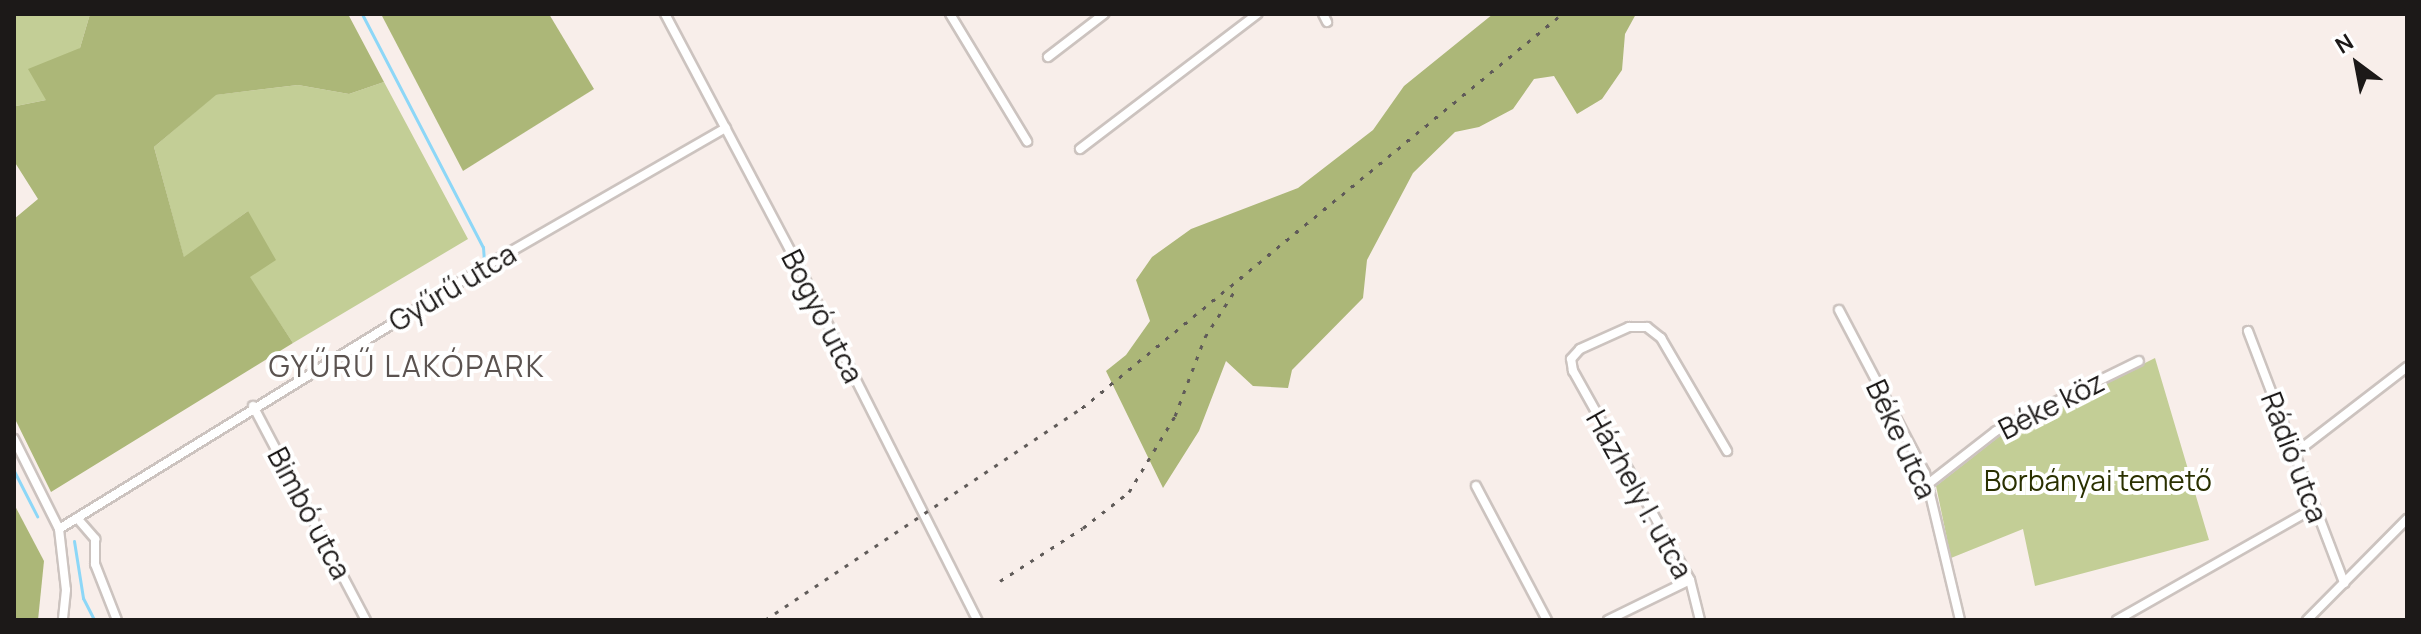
<!DOCTYPE html>
<html>
<head>
<meta charset="utf-8">
<style>
	body { margin:0 }
	#map { position:relative; width:2421px; height:634px; overflow:hidden; background:#f8eeea; font-family:Manrope,sans-serif }
	div>[style] { position:absolute }
	[style*='--x'] { left:calc(var(--x)*1px); top:calc(var(--y)*1px); width:calc(var(--w)*1px); rotate:calc(var(--a)*1deg) }
	.green>* { inset:0; background:#c3ce96 }
	.forest>* { inset:0; background:#acb778 }
	.stream>* { height:3px; margin:-1.5px; padding:0 1.5px; transform-origin:1.5px; border-radius:1.5px; background:#8dd7f7 }
	.roads { filter:drop-shadow(2px 0 #ccc3bf) drop-shadow(-2px 0 #ccc3bf) drop-shadow(0 2px #ccc3bf) drop-shadow(0 -2px #ccc3bf) }
	.street>* { height:8px; margin:-4px; padding:0 4px; transform-origin:4px; border-radius:4px; background:#fff }
	.rail>* { height:3px; margin-top:-1.5px; transform-origin:0; background:repeating-linear-gradient(90deg,#605b59 0 4px,transparent 0 12px) }
	span { translate:-50% -50%; white-space:nowrap; text-align:center; line-height:1.15; -webkit-text-stroke:8px #fff; paint-order:stroke }
	.street-label { font-size:28px; color:#1c1918 }
	.park-label { font-size:28px; color:#2a3000 }
	.neighbourhood-label { font-size:30px; color:#5b5350; letter-spacing:2px }
	.frame { position:absolute; inset:0; border:16px solid #1c1918; pointer-events:none }
	.north { position:absolute; left:2317px; top:24px; width:80px; height:80px; -webkit-text-stroke:6px #fff; paint-order:stroke; rotate:328deg; font-size:22px; font-weight:700; line-height:32px; text-align:center; color:#1c1918 }
	.north::after { content:''; display:block; margin:auto; width:28px; height:36px; background:#1c1918; clip-path:polygon(50% 0,100% 100%,50% 72%,0 100%) }
</style>
</head>
<body>
<div id="map">
	<div class="green">
		<i style="clip-path:polygon(14px 14px,90px 14px,80px 48px,46px 100px,16px 106px,14px 111px)"></i>
		<i style="clip-path:polygon(384px 82px,468px 239px,293px 343px,249px 277px,248px 211px,184px 258px,154px 147px,215px 95px,298px 85px,349px 94px)"></i>
		<i style="clip-path:polygon(2155px 358px,2209px 540px,2035px 586px,2023px 529px,1951px 558px,1936px 486px,2001px 435px)"></i>
	</div>
	<div class="forest">
		<i style="clip-path:polygon(90px 14px,348px 14px,384px 82px,349px 94px,298px 85px,216px 95px,154px 147px,184px 257px,248px 211px,276px 260px,250px 277px,293px 343px,51px 492px,14px 417px,14px 219px,38px 199px,14px 161px,14px 111px,16px 106px,46px 100px,28px 69px,80px 48px)"></i>
		<i style="clip-path:polygon(381px 14px,549px 14px,594px 89px,463px 171px)"></i>
		<i style="clip-path:polygon(1493px 14px,1636px 14px,1625px 34px,1622px 70px,1602px 99px,1577px 114px,1554px 76px,1534px 79px,1513px 109px,1479px 127px,1455px 132px,1413px 173px,1367px 260px,1363px 298px,1292px 370px,1288px 388px,1253px 386px,1226px 361px,1199px 431px,1163px 488px,1106px 371px,1126px 355px,1150px 321px,1136px 280px,1152px 257px,1191px 229px,1298px 188px,1373px 130px,1404px 86px)"></i>
		<i style="clip-path:polygon(14px 504px,44px 561px,38px 620px,14px 620px)"></i>
	</div>
	<div class="stream">
		<i style="--x:362;--y:14;--w:263;--a:62.6"></i>
		<i style="--x:483;--y:247;--w:13;--a:86"></i>
		<i style="--x:14;--y:471;--w:51;--a:62.9"></i>
		<i style="--x:74;--y:541;--w:58;--a:81"></i>
		<i style="--x:83;--y:598;--w:25;--a:63"></i>
	</div>
	<div class="roads">
		<div class="street">
			<i style="--x:665;--y:14;--w:291;--a:62.1"></i>
			<i style="--x:801;--y:271;--w:391;--a:63.2"></i>
			<i style="--x:950;--y:14;--w:149;--a:58.8"></i>
			<i style="--x:1323;--y:14;--w:9;--a:63"></i>
			<i style="--x:1048;--y:57;--w:71;--a:-37.5"></i>
			<i style="--x:1080;--y:149;--w:223;--a:-37.3"></i>
			<i style="--x:1839;--y:310;--w:184;--a:62.2"></i>
			<i style="--x:1925;--y:473;--w:151;--a:76.6"></i>
			<i style="--x:2248;--y:331;--w:270;--a:69.1"></i>
			<i style="--x:253;--y:406;--w:242;--a:62.2"></i>
			<i style="--x:14;--y:439;--w:101;--a:63.4"></i>
			<i style="--x:59;--y:529;--w:61;--a:83.5"></i>
			<i style="--x:66;--y:590;--w:30;--a:96"></i>
			<i style="--x:2294;--y:454;--w:143;--a:-37.6"></i>
			<i style="--x:1928;--y:484;--w:86;--a:-37.9"></i>
			<i style="--x:1996;--y:431;--w:159;--a:-26.1"></i>
			<i style="--x:1476;--y:486;--w:152;--a:62.1"></i>
			<i style="--x:77;--y:518;--w:28;--a:49"></i>
			<i style="--x:95;--y:539;--w:25;--a:90"></i>
			<i style="--x:95;--y:564;--w:60;--a:68.6"></i>
			<i style="--x:59;--y:529;--w:513;--a:-31.61"></i>
			<i style="--x:496;--y:260;--w:265;--a:-29.9"></i>
			<i style="--x:1608;--y:620;--w:91;--a:-26"></i>
			<i style="--x:1700;--y:620;--w:41;--a:-104"></i>
			<i style="--x:1690;--y:580;--w:240;--a:-119.2"></i>
			<i style="--x:1573;--y:371;--w:12;--a:-99"></i>
			<i style="--x:1571;--y:359;--w:13;--a:-48"></i>
			<i style="--x:1580;--y:349;--w:54;--a:-24.2"></i>
			<i style="--x:1629;--y:327;--w:18;--a:0"></i>
			<i style="--x:1647;--y:327;--w:18;--a:38"></i>
			<i style="--x:1661;--y:338;--w:131;--a:59.7"></i>
			<i style="--x:2117;--y:620;--w:227;--a:-29.6"></i>
			<i style="--x:2307;--y:620;--w:142;--a:-45.3"></i>
		</div>
	</div>
	<div class="rail">
		<i style="--x:1000;--y:581;--w:98;--a:-32.6"></i>
		<i style="--x:1083;--y:528;--w:58;--a:-38"></i>
		<i style="--x:1129;--y:492;--w:89;--a:-58.8"></i>
		<i style="--x:1175;--y:416;--w:85;--a:-69.2"></i>
		<i style="--x:1205;--y:337;--w:54;--a:-57.2"></i>
		<i style="--x:765;--y:620;--w:381;--a:-33.8"></i>
		<i style="--x:1082;--y:408;--w:621;--a:-39.38"></i>
	</div>
	<div class="street-label">
		<span style="left:452px;top:287px;rotate:-31deg">Gyűrű utca</span>
		<span style="left:823px;top:316px;rotate:63deg">Bogyó utca</span>
		<span style="left:2051px;top:405px;rotate:-27deg">Béke köz</span>
		<span style="left:1902px;top:439px;rotate:65deg">Béke utca</span>
		<span style="left:2295px;top:457px;rotate:69deg">Rádió utca</span>
		<span style="left:1640px;top:494px;rotate:61deg">Házhely I. utca</span>
		<span style="left:310px;top:513px;rotate:62deg">Bimbó utca</span>
	</div>
	<div class="park-label">
		<span style="left:2098px;top:480px">Borbányai temető</span>
	</div>
	<div class="neighbourhood-label">
		<span style="left:407px;top:366px">GYŰRŰ LAKÓPARK</span>
	</div>
	<div class="frame"></div>
	<div class="north">N</div>
</div>
</body>
</html>
